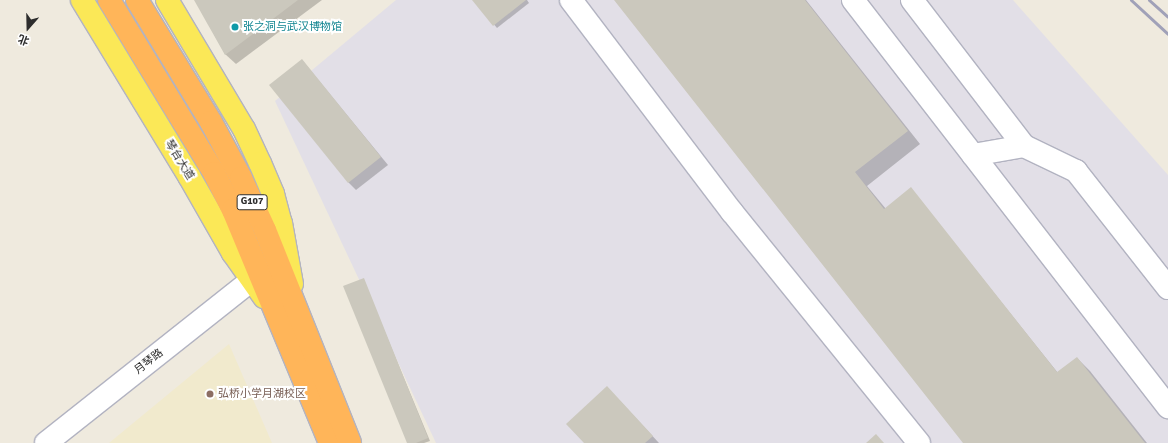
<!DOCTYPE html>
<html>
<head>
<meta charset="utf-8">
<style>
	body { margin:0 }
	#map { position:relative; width:1168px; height:443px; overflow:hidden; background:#efeade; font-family:Signika,"Noto Sans SC",sans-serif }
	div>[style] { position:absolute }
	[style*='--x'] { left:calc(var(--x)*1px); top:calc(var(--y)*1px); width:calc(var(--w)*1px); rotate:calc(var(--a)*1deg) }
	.industrial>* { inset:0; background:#e2dfe7 }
	.education>* { inset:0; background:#f1eacd }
	.shadow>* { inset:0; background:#0003 }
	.building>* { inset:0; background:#cbc8bd }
	.roads { filter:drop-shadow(1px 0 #b2b3c1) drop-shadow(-1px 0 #b2b3c1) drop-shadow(0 1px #b2b3c1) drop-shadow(0 -1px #b2b3c1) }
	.minor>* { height:22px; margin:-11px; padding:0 11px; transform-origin:11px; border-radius:11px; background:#fff }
	.major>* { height:22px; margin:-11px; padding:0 11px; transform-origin:11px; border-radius:11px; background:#fbe857 }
	.highway>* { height:22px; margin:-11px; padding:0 11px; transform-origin:11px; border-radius:11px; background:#ffb559 }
	.rail>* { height:3px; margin:-1.5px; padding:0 1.5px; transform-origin:1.5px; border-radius:1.5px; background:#a0a1b8 }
	.dots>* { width:11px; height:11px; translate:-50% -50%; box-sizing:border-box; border:2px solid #fff; border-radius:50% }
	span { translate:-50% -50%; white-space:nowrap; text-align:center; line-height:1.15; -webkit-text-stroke:4px #fff; paint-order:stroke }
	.shield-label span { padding:1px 3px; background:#fff; border:1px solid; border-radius:3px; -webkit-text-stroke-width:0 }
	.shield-label { font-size:10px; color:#2d2d2d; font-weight:700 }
	.culture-label { font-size:11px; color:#0d838f }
	.left { translate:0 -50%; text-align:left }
	.street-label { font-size:11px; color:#2d2d2d }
	.education-label { font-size:11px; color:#785e54 }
	.north { position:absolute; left:8px; top:8px; width:40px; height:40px; -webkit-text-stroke:3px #fff; paint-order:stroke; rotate:200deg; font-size:11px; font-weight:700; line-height:16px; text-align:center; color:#2d2d2d }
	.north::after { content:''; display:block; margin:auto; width:14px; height:18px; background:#2d2d2d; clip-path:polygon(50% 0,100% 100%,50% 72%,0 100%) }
</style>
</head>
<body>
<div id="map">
	<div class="industrial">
		<i style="clip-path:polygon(396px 0,1013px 0,1168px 175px,1168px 443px,436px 443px,275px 101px)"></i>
	</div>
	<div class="education">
		<i style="clip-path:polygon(229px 344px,272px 443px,109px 443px)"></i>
	</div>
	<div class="shadow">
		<i style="clip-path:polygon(195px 0,322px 0,236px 64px,225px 54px)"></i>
		<i style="clip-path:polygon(473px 0,527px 0,529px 3px,497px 28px)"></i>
		<i style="clip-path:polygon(615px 0,806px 0,920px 144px,867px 186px,886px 209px,911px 189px,1058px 373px,1077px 358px,1090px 371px,1147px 443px,964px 443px)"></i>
		<i style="clip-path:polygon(302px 60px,388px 165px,356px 190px,348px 182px)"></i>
		<i style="clip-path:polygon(363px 279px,430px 441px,424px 443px,408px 443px)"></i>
		<i style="clip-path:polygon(620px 401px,659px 443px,585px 443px)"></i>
	</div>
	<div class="building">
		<i style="clip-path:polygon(194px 0,298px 0,225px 55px)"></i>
		<i style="clip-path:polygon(472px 0,526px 0,493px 26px)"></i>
		<i style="clip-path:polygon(614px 0,805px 0,908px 131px,855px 172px,884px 209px,911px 187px,1057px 372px,1077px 357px,1145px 443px,963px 443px)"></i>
		<i style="clip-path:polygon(302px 59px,381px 157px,348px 183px,269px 85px)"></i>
		<i style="clip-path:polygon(364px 278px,428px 438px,416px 443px,407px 443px,343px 286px)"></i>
		<i style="clip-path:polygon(607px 386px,653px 436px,645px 443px,584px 443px,566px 424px)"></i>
		<i style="clip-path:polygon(876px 434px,884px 443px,866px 443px)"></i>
	</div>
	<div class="roads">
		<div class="minor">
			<i style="--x:571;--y:0;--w:266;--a:52.8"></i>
			<i style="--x:732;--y:212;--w:297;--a:51"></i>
			<i style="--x:853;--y:0;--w:515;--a:52.26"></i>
			<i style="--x:912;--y:0;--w:184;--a:52.5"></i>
			<i style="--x:973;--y:155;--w:52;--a:-10"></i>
			<i style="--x:1024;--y:146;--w:58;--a:25.7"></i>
			<i style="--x:1076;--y:171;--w:149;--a:51.8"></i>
			<i style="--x:46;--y:443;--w:263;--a:-38.4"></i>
		</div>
		<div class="major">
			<i style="--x:82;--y:0;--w:206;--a:58.7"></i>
			<i style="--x:189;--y:176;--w:89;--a:60.3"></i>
			<i style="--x:233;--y:253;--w:54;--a:54.8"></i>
			<i style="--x:167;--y:0;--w:150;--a:59.2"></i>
			<i style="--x:244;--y:129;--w:38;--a:65"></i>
			<i style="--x:260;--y:163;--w:34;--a:67"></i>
			<i style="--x:273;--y:194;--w:30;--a:75"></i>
			<i style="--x:281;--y:223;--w:62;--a:79.8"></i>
		</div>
		<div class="highway">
			<i style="--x:109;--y:0;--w:202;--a:58.7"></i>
			<i style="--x:214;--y:173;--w:42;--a:62.8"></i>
			<i style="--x:233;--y:210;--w:252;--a:67.4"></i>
			<i style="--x:137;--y:0;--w:143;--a:58.8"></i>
			<i style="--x:211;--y:122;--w:64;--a:61.8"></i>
			<i style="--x:241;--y:178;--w:57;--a:65.2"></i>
			<i style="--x:265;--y:230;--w:229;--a:68.2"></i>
		</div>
	</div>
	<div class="rail">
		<i style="--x:1131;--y:0;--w:50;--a:42.6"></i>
		<i style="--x:1149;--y:0;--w:25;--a:42"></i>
	</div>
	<div class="dots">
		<i style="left:235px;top:27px;background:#0f9aa8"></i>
		<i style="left:210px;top:394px;background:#8d6e63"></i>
	</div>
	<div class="shield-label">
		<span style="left:252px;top:202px">G107</span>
	</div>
	<div class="culture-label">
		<span class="left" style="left:243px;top:27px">张之洞与武汉博物馆</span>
	</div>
	<div class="street-label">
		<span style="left:179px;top:160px;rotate:58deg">琴台大道</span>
		<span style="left:149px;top:362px;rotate:-38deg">月琴路</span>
	</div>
	<div class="education-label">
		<span class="left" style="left:218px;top:394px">弘桥小学月湖校区</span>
	</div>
	<div class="north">北</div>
</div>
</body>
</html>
